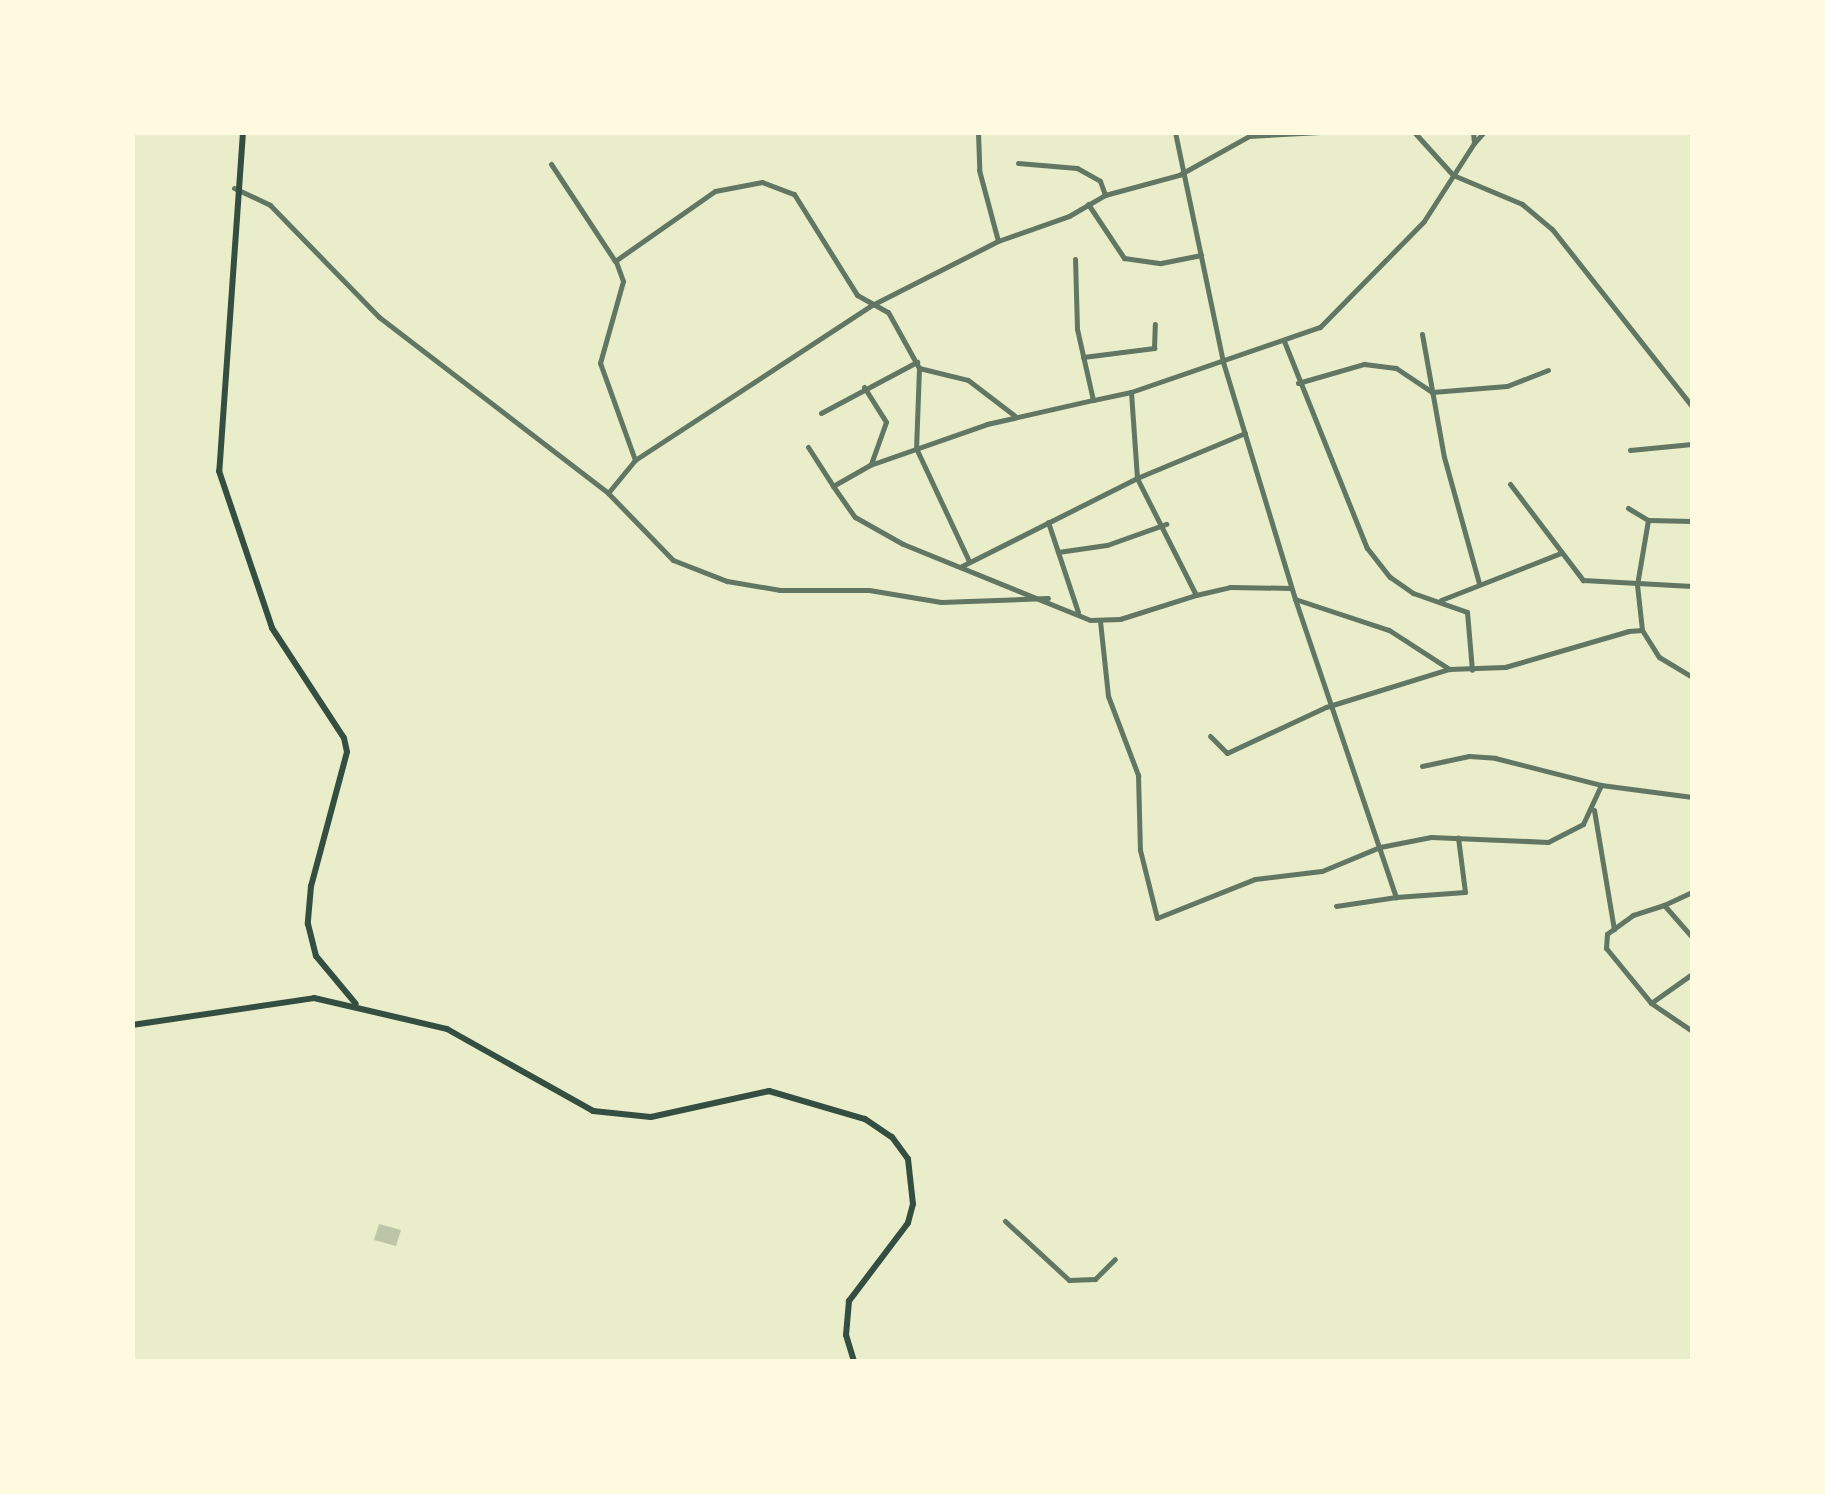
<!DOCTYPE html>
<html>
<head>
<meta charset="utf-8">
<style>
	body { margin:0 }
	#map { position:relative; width:1825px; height:1494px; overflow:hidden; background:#e9edc9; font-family:"Golos Text",sans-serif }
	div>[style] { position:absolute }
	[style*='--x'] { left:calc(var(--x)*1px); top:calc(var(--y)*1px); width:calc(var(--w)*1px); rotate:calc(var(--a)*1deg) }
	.building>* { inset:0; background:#bcc5a7 }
	.minor>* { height:5px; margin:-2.5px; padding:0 2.5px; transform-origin:2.5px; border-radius:2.5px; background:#617663 }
	.secondary>* { height:6px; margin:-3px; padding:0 3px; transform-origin:3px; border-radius:3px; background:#344e41 }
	span { translate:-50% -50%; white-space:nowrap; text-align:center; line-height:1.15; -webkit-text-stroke:10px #fefae0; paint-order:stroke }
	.frame { position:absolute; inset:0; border:135px solid #fefae0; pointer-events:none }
</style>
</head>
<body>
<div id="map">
	<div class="building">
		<i style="clip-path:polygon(379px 1224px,401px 1230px,396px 1246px,374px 1240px)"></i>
	</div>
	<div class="minor">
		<i style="--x:978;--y:132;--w:38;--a:88"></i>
		<i style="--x:979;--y:170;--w:73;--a:75"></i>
		<i style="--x:1175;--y:132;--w:235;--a:78.2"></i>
		<i style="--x:1223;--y:362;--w:248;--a:73.1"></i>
		<i style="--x:1295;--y:599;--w:99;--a:18.3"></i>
		<i style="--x:1389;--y:630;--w:72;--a:33"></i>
		<i style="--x:1414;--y:132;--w:58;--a:47.8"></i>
		<i style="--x:1453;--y:175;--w:75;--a:22.8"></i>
		<i style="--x:1522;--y:204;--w:39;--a:40"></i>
		<i style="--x:1552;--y:229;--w:226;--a:51.7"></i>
		<i style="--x:1474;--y:143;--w:15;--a:-48"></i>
		<i style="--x:1018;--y:163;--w:59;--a:4.8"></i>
		<i style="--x:1077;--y:168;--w:26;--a:29"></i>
		<i style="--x:1100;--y:181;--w:15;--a:70"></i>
		<i style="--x:551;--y:164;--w:116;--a:56.6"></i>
		<i style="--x:615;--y:261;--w:122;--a:-35"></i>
		<i style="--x:715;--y:191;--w:48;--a:-10.8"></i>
		<i style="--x:762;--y:182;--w:34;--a:21"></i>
		<i style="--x:794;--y:194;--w:119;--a:58"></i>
		<i style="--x:857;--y:295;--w:35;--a:29"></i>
		<i style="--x:888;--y:312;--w:64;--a:61"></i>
		<i style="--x:919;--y:368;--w:50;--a:13.8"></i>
		<i style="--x:968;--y:380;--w:58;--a:37.3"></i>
		<i style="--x:234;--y:188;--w:40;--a:25"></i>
		<i style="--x:270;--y:205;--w:156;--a:45.8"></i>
		<i style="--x:379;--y:317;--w:289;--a:37.5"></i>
		<i style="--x:608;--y:493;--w:93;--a:45.9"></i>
		<i style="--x:673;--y:560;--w:58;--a:21.3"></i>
		<i style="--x:727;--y:581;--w:54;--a:9.6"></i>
		<i style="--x:780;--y:590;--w:89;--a:0"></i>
		<i style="--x:869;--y:590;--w:73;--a:9.5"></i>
		<i style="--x:941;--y:602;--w:107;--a:-2.1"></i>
		<i style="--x:1088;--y:204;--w:65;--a:56.3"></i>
		<i style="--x:1124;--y:258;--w:37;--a:8"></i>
		<i style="--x:1161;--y:263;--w:41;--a:-11.3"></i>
		<i style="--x:1422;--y:334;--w:125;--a:79.9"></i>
		<i style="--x:1444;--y:457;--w:131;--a:74.5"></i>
		<i style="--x:1284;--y:341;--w:223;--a:68.2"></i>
		<i style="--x:1367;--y:548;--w:37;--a:52"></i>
		<i style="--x:1390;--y:577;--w:28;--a:35"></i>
		<i style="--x:1413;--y:593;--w:57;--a:19.4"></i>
		<i style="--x:1467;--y:612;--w:58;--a:85.1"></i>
		<i style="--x:1083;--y:357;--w:72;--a:-7.2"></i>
		<i style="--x:1154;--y:348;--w:24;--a:-88"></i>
		<i style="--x:919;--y:368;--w:80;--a:92.1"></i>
		<i style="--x:916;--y:448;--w:125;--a:64.9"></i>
		<i style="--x:1298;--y:383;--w:69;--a:-16.1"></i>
		<i style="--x:1364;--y:364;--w:32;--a:7"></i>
		<i style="--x:1396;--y:368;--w:43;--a:33.7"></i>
		<i style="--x:1432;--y:392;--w:75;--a:-4.6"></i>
		<i style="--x:1507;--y:386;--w:44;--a:-21.3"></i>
		<i style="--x:864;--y:387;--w:41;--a:57.8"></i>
		<i style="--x:886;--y:422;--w:45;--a:109.7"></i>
		<i style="--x:1131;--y:392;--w:200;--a:-19"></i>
		<i style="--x:1320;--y:327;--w:148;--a:-45.5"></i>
		<i style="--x:1424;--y:221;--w:93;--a:-57.3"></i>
		<i style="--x:1474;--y:143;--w:11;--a:-95"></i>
		<i style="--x:821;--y:413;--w:109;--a:-28"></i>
		<i style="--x:808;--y:447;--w:46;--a:57.3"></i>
		<i style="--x:833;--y:486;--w:43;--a:-29.6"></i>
		<i style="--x:870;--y:465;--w:124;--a:-19.3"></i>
		<i style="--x:987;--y:424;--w:109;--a:-12.8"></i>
		<i style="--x:1630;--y:450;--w:62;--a:-5.5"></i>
		<i style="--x:635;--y:460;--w:281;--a:-33.2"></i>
		<i style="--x:870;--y:306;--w:144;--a:-26.9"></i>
		<i style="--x:998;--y:241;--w:75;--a:-19.4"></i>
		<i style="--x:1069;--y:216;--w:42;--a:-30.3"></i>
		<i style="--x:1105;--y:195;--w:77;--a:-15.1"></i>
		<i style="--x:1179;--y:175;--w:80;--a:-29.1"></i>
		<i style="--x:1249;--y:136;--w:71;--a:-3.2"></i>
		<i style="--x:1510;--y:484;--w:121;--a:52.8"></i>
		<i style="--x:1583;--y:580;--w:109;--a:3.2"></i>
		<i style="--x:833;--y:486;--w:38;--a:55"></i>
		<i style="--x:855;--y:517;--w:55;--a:29.4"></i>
		<i style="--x:903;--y:544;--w:202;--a:22.1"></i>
		<i style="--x:1090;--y:620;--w:30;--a:-2"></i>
		<i style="--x:1120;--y:619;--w:80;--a:-17.5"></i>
		<i style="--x:1196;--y:595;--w:131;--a:-116.8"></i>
		<i style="--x:1137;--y:478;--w:117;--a:-22.6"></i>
		<i style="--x:608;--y:493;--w:43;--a:-50.7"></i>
		<i style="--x:635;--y:460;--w:103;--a:-109.8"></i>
		<i style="--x:600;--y:363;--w:85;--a:-74.3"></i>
		<i style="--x:623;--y:281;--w:20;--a:-110"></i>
		<i style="--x:1628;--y:508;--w:23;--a:31"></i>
		<i style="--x:1648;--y:520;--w:44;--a:1.3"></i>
		<i style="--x:1048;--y:522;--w:95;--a:71.6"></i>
		<i style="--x:1058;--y:552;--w:49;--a:-8.1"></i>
		<i style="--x:1107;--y:545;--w:63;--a:-19.6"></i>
		<i style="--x:962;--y:566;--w:196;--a:-26.7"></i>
		<i style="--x:1137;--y:478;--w:86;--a:-94"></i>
		<i style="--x:1131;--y:392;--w:39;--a:168"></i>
		<i style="--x:1093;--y:400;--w:73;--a:-102.7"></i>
		<i style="--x:1077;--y:329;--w:70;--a:-91.6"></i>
		<i style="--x:1196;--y:595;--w:35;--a:-13"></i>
		<i style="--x:1230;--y:587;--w:61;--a:0.9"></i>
		<i style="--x:1295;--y:599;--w:315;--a:71.3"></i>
		<i style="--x:1396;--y:897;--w:69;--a:-4.1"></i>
		<i style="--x:1465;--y:892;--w:55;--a:-97.3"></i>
		<i style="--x:1441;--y:600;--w:129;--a:-21.4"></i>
		<i style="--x:1100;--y:621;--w:75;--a:83.9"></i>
		<i style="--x:1108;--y:696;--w:85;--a:69.2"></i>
		<i style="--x:1138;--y:775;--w:75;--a:88.5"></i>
		<i style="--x:1140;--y:850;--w:70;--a:76"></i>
		<i style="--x:1157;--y:918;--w:105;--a:-21.7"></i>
		<i style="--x:1255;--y:879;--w:67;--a:-6.8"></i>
		<i style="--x:1322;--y:871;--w:63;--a:-22.5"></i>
		<i style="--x:1380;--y:847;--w:52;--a:-11.1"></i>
		<i style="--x:1431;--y:837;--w:117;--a:2.4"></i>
		<i style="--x:1548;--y:842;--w:39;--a:-27"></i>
		<i style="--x:1583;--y:824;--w:43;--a:-65.2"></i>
		<i style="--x:1642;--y:630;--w:45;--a:-96.3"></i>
		<i style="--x:1637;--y:585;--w:66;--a:-80.4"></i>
		<i style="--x:1210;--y:736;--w:24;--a:45"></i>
		<i style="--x:1227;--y:753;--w:109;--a:-24.9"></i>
		<i style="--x:1326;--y:707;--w:129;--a:-17.2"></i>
		<i style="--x:1449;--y:669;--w:56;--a:-2"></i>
		<i style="--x:1505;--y:667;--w:129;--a:-16.2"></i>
		<i style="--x:1629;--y:631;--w:13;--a:-4"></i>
		<i style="--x:1642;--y:630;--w:32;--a:58"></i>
		<i style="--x:1659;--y:657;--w:39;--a:31"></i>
		<i style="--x:1422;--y:766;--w:48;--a:-12"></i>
		<i style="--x:1469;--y:756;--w:26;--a:4"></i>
		<i style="--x:1495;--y:758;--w:109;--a:14.3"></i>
		<i style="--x:1601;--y:785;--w:92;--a:7.5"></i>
		<i style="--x:1594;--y:810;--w:121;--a:80.5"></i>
		<i style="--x:1692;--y:892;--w:31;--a:155"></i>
		<i style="--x:1664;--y:905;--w:43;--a:48.8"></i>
		<i style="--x:1664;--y:905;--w:33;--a:162"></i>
		<i style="--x:1633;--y:915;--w:32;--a:144"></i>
		<i style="--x:1607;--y:934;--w:14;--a:94"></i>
		<i style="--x:1606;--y:948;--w:71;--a:50.7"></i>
		<i style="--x:1651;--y:1003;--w:50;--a:-35.3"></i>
		<i style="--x:1336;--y:906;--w:61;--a:-8.5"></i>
		<i style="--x:1651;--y:1003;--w:50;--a:34.3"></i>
		<i style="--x:1005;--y:1221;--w:87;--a:42.7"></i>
		<i style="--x:1069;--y:1280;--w:26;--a:-2"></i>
		<i style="--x:1095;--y:1279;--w:28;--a:-45"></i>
	</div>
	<div class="secondary">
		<i style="--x:243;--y:132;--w:340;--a:94"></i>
		<i style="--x:219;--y:471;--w:166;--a:71.3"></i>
		<i style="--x:272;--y:628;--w:131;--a:56.8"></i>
		<i style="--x:344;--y:738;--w:14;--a:78"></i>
		<i style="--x:347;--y:752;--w:139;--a:105"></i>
		<i style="--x:311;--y:886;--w:38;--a:95"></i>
		<i style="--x:308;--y:924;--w:33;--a:76"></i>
		<i style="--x:316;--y:956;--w:62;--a:50.2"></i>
		<i style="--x:132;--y:1025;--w:184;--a:-8.4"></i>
		<i style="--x:314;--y:998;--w:137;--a:13.1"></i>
		<i style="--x:447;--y:1029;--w:167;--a:29.3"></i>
		<i style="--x:593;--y:1111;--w:58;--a:5.9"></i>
		<i style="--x:651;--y:1117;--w:121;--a:-12.4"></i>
		<i style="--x:769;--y:1091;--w:100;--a:16.3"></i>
		<i style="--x:865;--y:1119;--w:32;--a:34"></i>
		<i style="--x:892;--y:1137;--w:27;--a:54"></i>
		<i style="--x:908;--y:1159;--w:45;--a:83.7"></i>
		<i style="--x:913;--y:1204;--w:20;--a:105"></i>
		<i style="--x:908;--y:1223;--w:98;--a:127.1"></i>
		<i style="--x:849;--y:1301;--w:34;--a:95"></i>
		<i style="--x:846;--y:1335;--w:28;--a:73"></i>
	</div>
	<div class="frame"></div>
</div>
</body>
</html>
